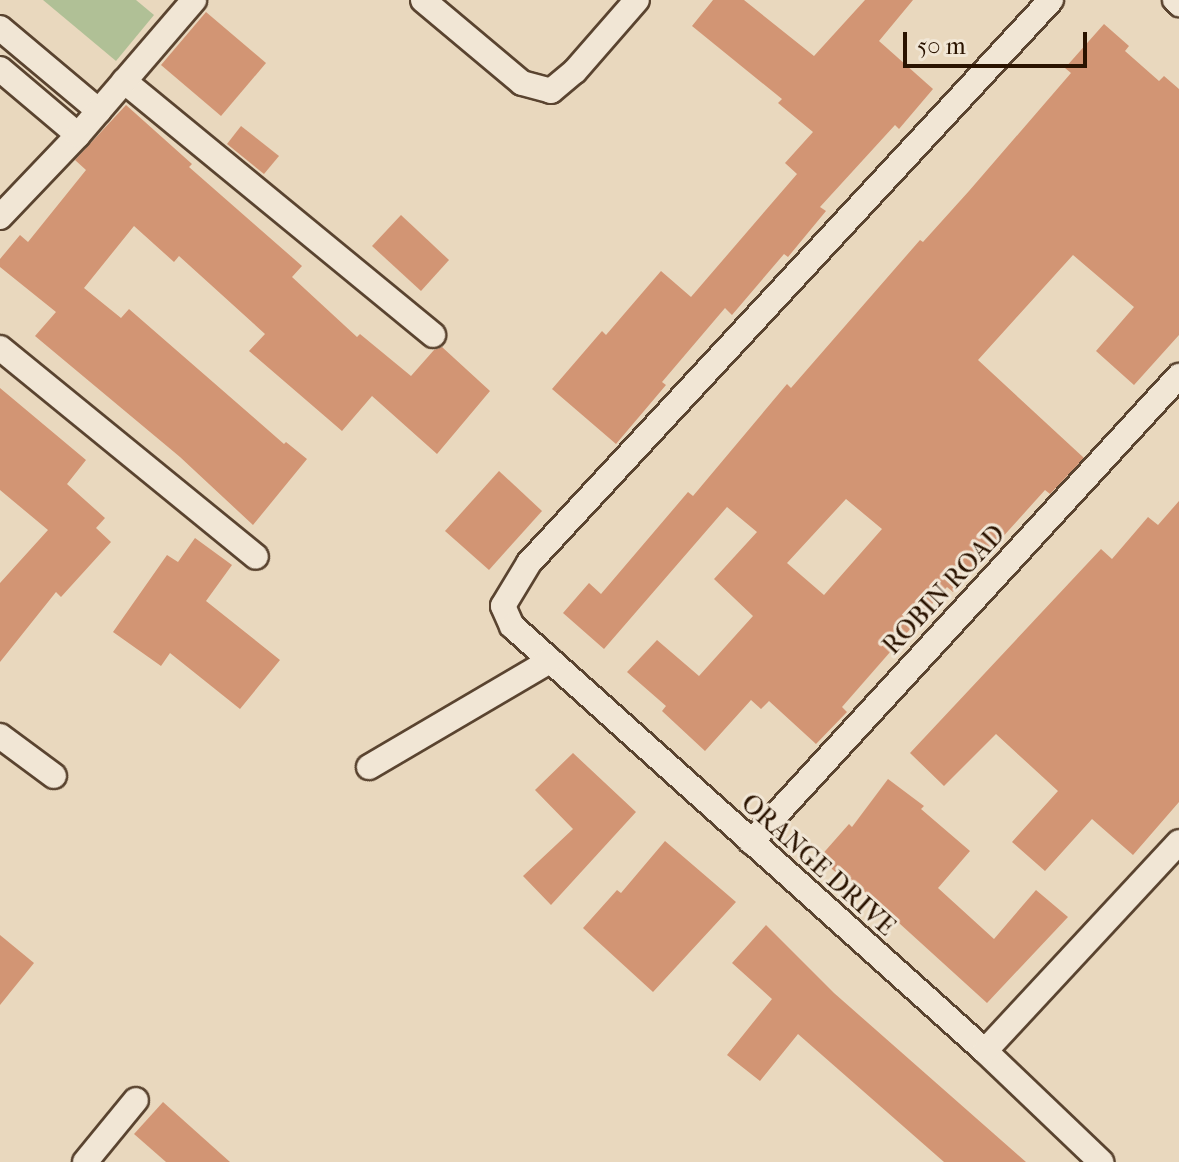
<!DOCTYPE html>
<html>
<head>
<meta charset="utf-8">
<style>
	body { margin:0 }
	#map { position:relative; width:1179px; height:1162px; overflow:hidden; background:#e9d8be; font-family:"IM FELL French Canon",serif }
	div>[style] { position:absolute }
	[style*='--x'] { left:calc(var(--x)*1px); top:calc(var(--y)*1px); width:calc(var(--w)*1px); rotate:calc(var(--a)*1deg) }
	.green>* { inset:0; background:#b0c096 }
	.building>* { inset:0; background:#d29574 }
	.roads { filter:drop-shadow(2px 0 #5a4430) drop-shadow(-2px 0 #5a4430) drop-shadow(0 2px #5a4430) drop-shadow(0 -2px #5a4430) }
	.minor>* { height:24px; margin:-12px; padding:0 12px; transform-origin:12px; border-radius:12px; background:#f1e6d5 }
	span { translate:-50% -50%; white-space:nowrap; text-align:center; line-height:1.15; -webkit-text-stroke:6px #f1e6d5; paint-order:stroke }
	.street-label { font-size:26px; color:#2a1300 }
	.scale { position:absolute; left:903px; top:32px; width:184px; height:36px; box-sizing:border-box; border:4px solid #2a1300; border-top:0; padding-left:10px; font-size:24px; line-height:28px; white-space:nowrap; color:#2a1300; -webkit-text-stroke:6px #f1e6d5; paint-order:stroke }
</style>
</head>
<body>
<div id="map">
	<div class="green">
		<i style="clip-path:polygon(43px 0,136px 0,154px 15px,116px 61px)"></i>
	</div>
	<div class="building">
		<i style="clip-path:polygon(713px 0,744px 0,814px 56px,865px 0,913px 0,879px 41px,933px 89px,899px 129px,895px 125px,820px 207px,826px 211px,788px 257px,784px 254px,732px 315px,725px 308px,662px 382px,666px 385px,616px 444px,552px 389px,602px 331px,606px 335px,661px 271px,691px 297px,797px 174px,785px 163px,813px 132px,778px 103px,782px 99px,692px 26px)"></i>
		<i style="clip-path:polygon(206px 12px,266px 63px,221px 116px,161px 65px)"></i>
		<i style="clip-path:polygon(evenodd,1104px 24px,1129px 46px,1125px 51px,1159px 81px,1164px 76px,1179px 89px,1179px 335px,1134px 385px,1096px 351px,1134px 307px,1073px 255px,978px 360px,1084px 458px,1050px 494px,1045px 490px,953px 592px,947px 587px,842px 707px,847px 712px,816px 744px,769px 701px,761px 709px,751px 700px,705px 751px,662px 711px,666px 706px,627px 672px,657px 640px,699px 676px,753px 616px,714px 579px,757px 532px,727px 507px,604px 649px,563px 613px,589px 583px,601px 594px,688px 492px,693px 496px,787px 384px,791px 388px,920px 240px,923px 242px,969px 191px,1071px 73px,1065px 68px,1104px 24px,846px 499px,882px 529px,824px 595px,787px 563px,846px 499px)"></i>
		<i style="clip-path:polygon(126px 105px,192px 164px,189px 167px,302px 266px,292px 277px,357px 337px,360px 334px,411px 376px,434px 350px,442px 347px,490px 391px,437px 454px,372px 396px,342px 431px,249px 351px,265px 334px,179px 256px,174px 262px,134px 226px,84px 288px,121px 318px,129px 309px,284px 444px,286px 442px,307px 459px,253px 525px,180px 457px,35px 336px,56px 312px,0 267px,0 259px,20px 235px,28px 242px,86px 170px,75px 160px)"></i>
		<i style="clip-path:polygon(241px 126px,279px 156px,264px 174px,227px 144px)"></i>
		<i style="clip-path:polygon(401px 215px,449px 260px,421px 291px,372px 246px)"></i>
		<i style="clip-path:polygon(0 388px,86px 460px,67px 484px,105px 518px,96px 528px,111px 542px,61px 597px,56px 592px,0 662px,0 583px,48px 530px,0 490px)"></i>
		<i style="clip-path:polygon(499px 471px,542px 511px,489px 570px,445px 531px)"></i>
		<i style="clip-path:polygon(1179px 501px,1179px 802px,1133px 855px,1092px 819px,1045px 871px,1012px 842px,1058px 791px,996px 734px,944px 786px,910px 753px,1101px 549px,1112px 559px,1148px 517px,1158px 525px)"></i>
		<i style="clip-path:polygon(195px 538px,232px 565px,206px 601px,280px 660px,240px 709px,170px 653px,161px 666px,113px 632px,167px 555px,178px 562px)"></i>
		<i style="clip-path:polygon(573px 753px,636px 812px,551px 905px,523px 876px,573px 829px,535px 790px)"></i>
		<i style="clip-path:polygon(888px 779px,924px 806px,921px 809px,970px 851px,938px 888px,994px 939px,1036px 890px,1068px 917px,987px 1003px,855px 883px,852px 886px,819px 858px,849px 824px,852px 827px)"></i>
		<i style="clip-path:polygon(665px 841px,736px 902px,653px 992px,583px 928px,617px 890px,621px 893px)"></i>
		<i style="clip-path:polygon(766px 925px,834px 993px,1026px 1162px,944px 1162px,798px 1034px,760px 1081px,727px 1055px,772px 999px,732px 963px)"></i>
		<i style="clip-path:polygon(0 935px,34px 963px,0 1005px)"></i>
		<i style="clip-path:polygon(163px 1102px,230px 1162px,166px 1162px,134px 1134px)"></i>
	</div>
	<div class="roads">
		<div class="minor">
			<i style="--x:423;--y:0;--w:129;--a:40"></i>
			<i style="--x:522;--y:83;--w:30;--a:15"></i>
			<i style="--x:551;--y:91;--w:31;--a:-40"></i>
			<i style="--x:575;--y:71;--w:94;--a:-48.9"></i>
			<i style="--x:1051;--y:0;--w:768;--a:132.84"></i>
			<i style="--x:529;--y:563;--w:50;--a:121.2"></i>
			<i style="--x:503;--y:606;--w:22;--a:66"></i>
			<i style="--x:512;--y:626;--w:636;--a:41.94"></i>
			<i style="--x:985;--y:1051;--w:161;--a:43.7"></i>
			<i style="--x:1175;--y:0;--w:6;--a:45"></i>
			<i style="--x:0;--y:28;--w:129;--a:40"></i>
			<i style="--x:0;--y:69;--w:102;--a:40.2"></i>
			<i style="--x:124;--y:81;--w:400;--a:39.4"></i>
			<i style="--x:0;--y:217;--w:113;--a:-46.4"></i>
			<i style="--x:78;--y:135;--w:178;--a:-49.3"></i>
			<i style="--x:0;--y:348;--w:330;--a:39.2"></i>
			<i style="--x:0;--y:736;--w:67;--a:36.5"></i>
			<i style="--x:369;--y:767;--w:210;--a:-30.4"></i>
			<i style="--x:751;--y:842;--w:633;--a:-47.43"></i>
			<i style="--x:985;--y:1051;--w:285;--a:-47.1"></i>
			<i style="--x:85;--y:1162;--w:80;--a:-50.6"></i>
		</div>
	</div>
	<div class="street-label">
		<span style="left:944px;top:590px;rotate:-47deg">ROBIN ROAD</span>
		<span style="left:818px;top:865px;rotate:42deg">ORANGE DRIVE</span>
	</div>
	<div class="scale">50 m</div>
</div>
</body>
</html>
